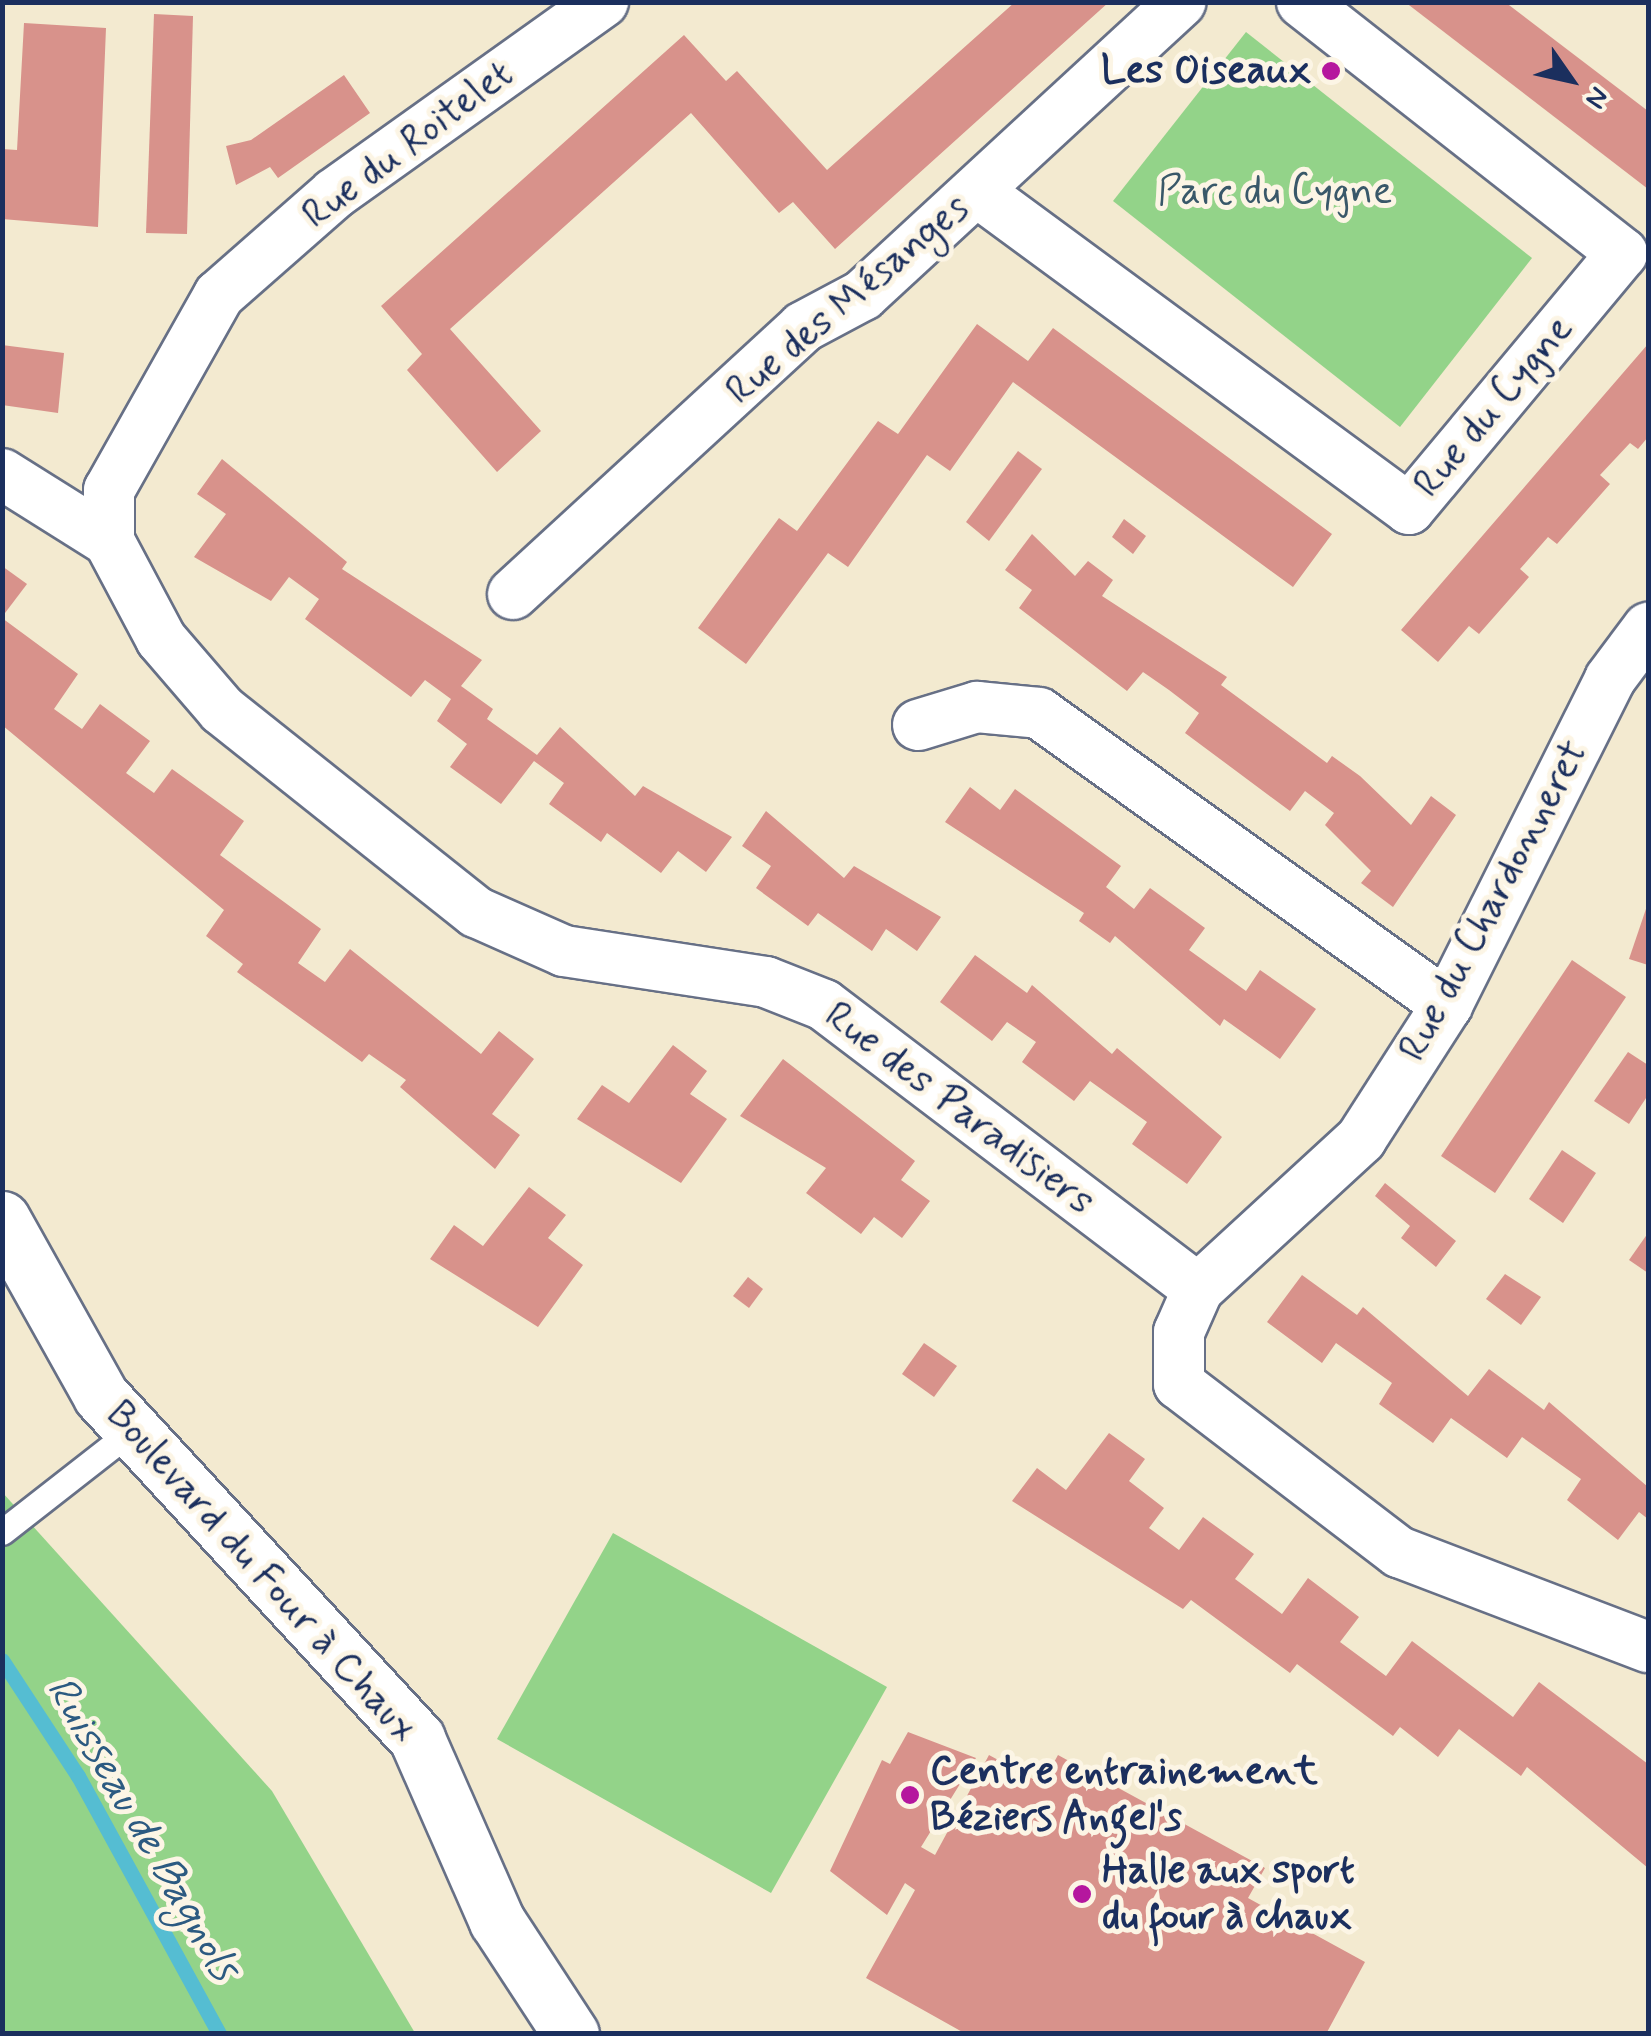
<!DOCTYPE html>
<html>
<head>
<meta charset="utf-8">
<style>
	body { margin:0 }
	#map { position:relative; width:1651px; height:2036px; overflow:hidden; background:#f3ead0; font-family:Mynerve,sans-serif }
	div>[style] { position:absolute }
	[style*='--x'] { left:calc(var(--x)*1px); top:calc(var(--y)*1px); width:calc(var(--w)*1px); rotate:calc(var(--a)*1deg) }
	.green>* { inset:0; background:#93d389 }
	.stream>* { height:15px; margin:-7.5px; padding:0 7.5px; transform-origin:7.5px; border-radius:7.5px; background:#55bdd2 }
	.building>* { inset:0; background:#d8928b }
	.roads { filter:drop-shadow(2px 0 #677086) drop-shadow(-2px 0 #677086) drop-shadow(0 2px #677086) drop-shadow(0 -2px #677086) }
	.service>* { height:25px; margin:-12.5px; padding:0 12.5px; transform-origin:12.5px; border-radius:12.5px; background:#fff }
	.minor>* { height:50px; margin:-25px; padding:0 25px; transform-origin:25px; border-radius:25px; background:#fff }
	.tertiary>* { height:55px; margin:-27.5px; padding:0 27.5px; transform-origin:27.5px; border-radius:27.5px; background:#fff }
	.dots>* { width:28px; height:28px; translate:-50% -50%; box-sizing:border-box; border:5px solid #fcf5e5; border-radius:50% }
	span { translate:-50% -50%; white-space:nowrap; text-align:center; line-height:1.15; -webkit-text-stroke:10px #fcf5e5; paint-order:stroke }
	.poi-label { font-size:40px; color:#1b2f5e; font-weight:700 }
	.right { translate:-100% -50%; text-align:right }
	.left { translate:0 -50%; text-align:left }
	.street-label { font-size:40px; color:#1b2f5e }
	.park-label { font-size:40px; color:#395869 }
	.water-label { font-size:42px; color:#2c5a81; font-style:italic }
	.frame { position:absolute; inset:0; border:5px solid #1b2f5e; pointer-events:none }
	.north { position:absolute; left:1521px; top:30px; width:100px; height:100px; -webkit-text-stroke:8px #fcf5e5; paint-order:stroke; rotate:124deg; font-size:28px; font-weight:700; line-height:40px; text-align:center; color:#1b2f5e }
	.north::after { content:''; display:block; margin:auto; width:35px; height:45px; background:#1b2f5e; clip-path:polygon(50% 0,100% 100%,50% 72%,0 100%) }
</style>
</head>
<body>
<div id="map">
	<div class="green">
		<i style="clip-path:polygon(1246px 32px,1532px 258px,1400px 427px,1113px 201px)"></i>
		<i style="clip-path:polygon(2px 1492px,272px 1791px,415px 2033px,3px 2033px)"></i>
		<i style="clip-path:polygon(613px 1533px,887px 1687px,771px 1893px,497px 1739px)"></i>
	</div>
	<div class="stream">
		<i style="--x:2;--y:1660;--w:139;--a:56.8"></i>
		<i style="--x:78;--y:1776;--w:294;--a:61.3"></i>
	</div>
	<div class="building">
		<i style="clip-path:polygon(1015px 2px,1109px 2px,835px 249px,793px 202px,779px 213px,691px 113px,450px 329px,541px 431px,497px 472px,407px 370px,422px 354px,381px 306px,684px 35px,726px 81px,737px 71px,827px 170px)"></i>
		<i style="clip-path:polygon(1405px 2px,1505px 2px,1648px 111px,1648px 189px)"></i>
		<i style="clip-path:polygon(154px 14px,193px 16px,187px 234px,146px 233px)"></i>
		<i style="clip-path:polygon(24px 23px,106px 28px,98px 227px,2px 219px,2px 149px,17px 150px)"></i>
		<i style="clip-path:polygon(344px 75px,370px 113px,278px 178px,270px 167px,236px 185px,226px 146px,251px 140px)"></i>
		<i style="clip-path:polygon(977px 324px,1028px 361px,1053px 328px,1332px 534px,1293px 587px,1013px 382px,950px 471px,927px 455px,848px 567px,828px 553px,746px 664px,698px 628px,779px 518px,797px 531px,878px 421px,898px 434px)"></i>
		<i style="clip-path:polygon(1648px 344px,1648px 437px,1638px 449px,1630px 443px,1600px 475px,1610px 484px,1557px 544px,1548px 537px,1520px 569px,1529px 577px,1479px 634px,1469px 626px,1438px 662px,1401px 630px)"></i>
		<i style="clip-path:polygon(2px 345px,64px 353px,58px 413px,2px 405px)"></i>
		<i style="clip-path:polygon(1018px 451px,1042px 469px,989px 541px,966px 522px)"></i>
		<i style="clip-path:polygon(222px 459px,347px 562px,342px 569px,482px 660px,461px 686px,493px 709px,487px 719px,537px 755px,560px 727px,635px 796px,643px 786px,732px 837px,706px 872px,678px 851px,661px 873px,607px 833px,601px 842px,549px 804px,564px 783px,534px 761px,501px 804px,450px 767px,467px 744px,437px 721px,451px 699px,425px 680px,411px 697px,305px 619px,319px 599px,289px 577px,271px 601px,194px 557px,226px 514px,197px 494px)"></i>
		<i style="clip-path:polygon(1124px 519px,1146px 536px,1133px 554px,1112px 537px)"></i>
		<i style="clip-path:polygon(1032px 534px,1075px 576px,1088px 561px,1113px 580px,1102px 596px,1227px 677px,1221px 685px,1327px 763px,1332px 756px,1360px 776px,1411px 825px,1431px 796px,1456px 815px,1393px 907px,1361px 883px,1371px 871px,1325px 825px,1334px 813px,1305px 791px,1290px 811px,1185px 733px,1199px 713px,1169px 690px,1143px 672px,1127px 691px,1019px 608px,1032px 590px,1005px 570px)"></i>
		<i style="clip-path:polygon(2px 566px,27px 584px,2px 617px)"></i>
		<i style="clip-path:polygon(2px 618px,78px 674px,54px 709px,82px 729px,100px 704px,150px 741px,126px 773px,154px 793px,172px 769px,244px 821px,220px 855px,321px 929px,298px 963px,325px 982px,350px 949px,481px 1054px,499px 1031px,534px 1059px,492px 1114px,520px 1135px,495px 1169px,400px 1087px,406px 1080px,369px 1054px,362px 1062px,237px 972px,243px 964px,206px 936px,224px 910px,2px 725px)"></i>
		<i style="clip-path:polygon(970px 787px,1000px 810px,1015px 789px,1121px 866px,1106px 887px,1134px 909px,1150px 888px,1205px 928px,1189px 950px,1246px 991px,1260px 970px,1316px 1009px,1280px 1059px,1224px 1019px,1220px 1026px,1115px 936px,1110px 943px,1079px 921px,1084px 913px,945px 822px)"></i>
		<i style="clip-path:polygon(766px 811px,844px 878px,854px 866px,941px 917px,917px 951px,886px 929px,872px 951px,818px 913px,808px 926px,756px 888px,771px 866px,742px 846px)"></i>
		<i style="clip-path:polygon(1648px 903px,1648px 965px,1629px 959px)"></i>
		<i style="clip-path:polygon(975px 955px,1027px 993px,1032px 985px,1112px 1054px,1117px 1048px,1222px 1137px,1187px 1184px,1132px 1144px,1147px 1122px,1090px 1081px,1074px 1101px,1022px 1062px,1036px 1042px,1007px 1022px,992px 1041px,940px 1002px)"></i>
		<i style="clip-path:polygon(1572px 960px,1626px 997px,1495px 1193px,1441px 1156px)"></i>
		<i style="clip-path:polygon(673px 1045px,707px 1071px,690px 1094px,727px 1119px,681px 1183px,577px 1119px,602px 1085px,629px 1103px)"></i>
		<i style="clip-path:polygon(1628px 1052px,1648px 1065px,1648px 1095px,1629px 1124px,1594px 1101px)"></i>
		<i style="clip-path:polygon(783px 1059px,915px 1161px,901px 1180px,930px 1201px,902px 1238px,874px 1217px,861px 1234px,806px 1193px,826px 1168px,740px 1116px)"></i>
		<i style="clip-path:polygon(1562px 1150px,1596px 1173px,1563px 1223px,1529px 1199px)"></i>
		<i style="clip-path:polygon(1385px 1183px,1456px 1241px,1436px 1267px,1401px 1238px,1410px 1226px,1375px 1196px)"></i>
		<i style="clip-path:polygon(529px 1187px,566px 1215px,548px 1238px,583px 1265px,538px 1327px,430px 1259px,454px 1225px,483px 1246px)"></i>
		<i style="clip-path:polygon(1648px 1233px,1648px 1273px,1629px 1260px)"></i>
		<i style="clip-path:polygon(1505px 1274px,1541px 1297px,1521px 1325px,1486px 1299px)"></i>
		<i style="clip-path:polygon(1302px 1275px,1357px 1315px,1363px 1307px,1468px 1396px,1489px 1369px,1544px 1410px,1549px 1402px,1648px 1487px,1648px 1519px,1639px 1512px,1618px 1540px,1567px 1500px,1581px 1479px,1522px 1437px,1507px 1458px,1451px 1418px,1433px 1443px,1379px 1404px,1392px 1383px,1336px 1343px,1322px 1363px,1267px 1322px)"></i>
		<i style="clip-path:polygon(748px 1277px,763px 1289px,749px 1308px,733px 1296px)"></i>
		<i style="clip-path:polygon(924px 1343px,957px 1366px,934px 1397px,902px 1374px)"></i>
		<i style="clip-path:polygon(1109px 1433px,1145px 1459px,1129px 1481px,1164px 1508px,1149px 1528px,1179px 1550px,1203px 1517px,1254px 1554px,1235px 1579px,1282px 1614px,1308px 1578px,1359px 1617px,1340px 1642px,1386px 1676px,1412px 1641px,1513px 1717px,1539px 1682px,1648px 1764px,1648px 1868px,1527px 1767px,1521px 1776px,1459px 1729px,1438px 1757px,1400px 1727px,1393px 1736px,1297px 1664px,1290px 1673px,1191px 1600px,1183px 1609px,1012px 1501px,1037px 1468px,1066px 1490px)"></i>
		<i style="clip-path:polygon(908px 1732px,976px 1758px,921px 1847px,935px 1855px,989px 1755px,1042px 1784px,1058px 1755px,1265px 1868px,1248px 1898px,1365px 1962px,1326px 2034px,966px 2034px,866px 1978px,915px 1890px,905px 1883px,887px 1915px,830px 1871px,882px 1760px,890px 1764px)"></i>
	</div>
	<div class="roads">
		<div class="service">
			<i style="--x:2;--y:1532;--w:162;--a:-38"></i>
		</div>
		<div class="minor">
			<i style="--x:603;--y:2;--w:330;--a:144.5"></i>
			<i style="--x:334;--y:194;--w:153;--a:138.7"></i>
			<i style="--x:219;--y:295;--w:224;--a:119.4"></i>
			<i style="--x:109;--y:490;--w:51;--a:90"></i>
			<i style="--x:109;--y:541;--w:111;--a:62"></i>
			<i style="--x:161;--y:639;--w:94;--a:49.3"></i>
			<i style="--x:222;--y:710;--w:325;--a:38.5"></i>
			<i style="--x:476;--y:912;--w:96;--a:23.9"></i>
			<i style="--x:564;--y:951;--w:204;--a:8.7"></i>
			<i style="--x:766;--y:982;--w:62;--a:21.6"></i>
			<i style="--x:824;--y:1005;--w:470;--a:37.2"></i>
			<i style="--x:1198;--y:1289;--w:47;--a:113.8"></i>
			<i style="--x:1179;--y:1332;--w:52;--a:90"></i>
			<i style="--x:1179;--y:1384;--w:277;--a:37.4"></i>
			<i style="--x:1399;--y:1552;--w:267;--a:20.9"></i>
			<i style="--x:1302;--y:2;--w:407;--a:38.1"></i>
			<i style="--x:978;--y:192;--w:535;--a:36.33"></i>
			<i style="--x:1409;--y:509;--w:333;--a:-50.2"></i>
			<i style="--x:2;--y:474;--w:126;--a:32.1"></i>
			<i style="--x:513;--y:594;--w:394;--a:-42.6"></i>
			<i style="--x:803;--y:327;--w:68;--a:-28.1"></i>
			<i style="--x:863;--y:295;--w:432;--a:-42.7"></i>
			<i style="--x:918;--y:725;--w:62;--a:-17"></i>
			<i style="--x:977;--y:707;--w:62;--a:5.5"></i>
			<i style="--x:1039;--y:713;--w:502;--a:35.59"></i>
			<i style="--x:1198;--y:1289;--w:222;--a:-42.6"></i>
			<i style="--x:1361;--y:1139;--w:159;--a:-57.3"></i>
			<i style="--x:1447;--y:1005;--w:364;--a:-63.4"></i>
			<i style="--x:1610;--y:679;--w:64;--a:-53.3"></i>
		</div>
		<div class="tertiary">
			<i style="--x:2;--y:1219;--w:203;--a:60.8"></i>
			<i style="--x:101;--y:1396;--w:466;--a:47.3"></i>
			<i style="--x:417;--y:1739;--w:199;--a:66.3"></i>
			<i style="--x:497;--y:1921;--w:135;--a:56.8"></i>
		</div>
	</div>
	<div class="dots">
		<i style="left:1331px;top:71px;background:#b5179e"></i>
		<i style="left:910px;top:1795px;background:#b5179e"></i>
		<i style="left:1082px;top:1894px;background:#b5179e"></i>
	</div>
	<div class="poi-label">
		<span class="right" style="left:1311px;top:71px">Les Oiseaux</span>
		<span class="left" style="left:930px;top:1795px">Centre entrainement<br>Béziers Angel's</span>
		<span class="left" style="left:1102px;top:1894px">Halle aux sport<br>du four à chaux</span>
	</div>
	<div class="street-label">
		<span style="left:408px;top:145px;rotate:-37deg">Rue du Roitelet</span>
		<span style="left:848px;top:300px;rotate:-40deg">Rue des Mésanges</span>
		<span style="left:1494px;top:407px;rotate:-50deg">Rue du Cygne</span>
		<span style="left:1494px;top:901px;rotate:-62deg">Rue du Chardonneret</span>
		<span style="left:959px;top:1109px;rotate:37deg">Rue des Paradisiers</span>
		<span style="left:261px;top:1572px;rotate:48deg">Boulevard du Four à Chaux</span>
	</div>
	<div class="park-label">
		<span style="left:1275px;top:192px">Parc du Cygne</span>
	</div>
	<div class="water-label">
		<span style="left:141px;top:1829px;rotate:60deg">Ruisseau de Bagnols</span>
	</div>
	<div class="frame"></div>
	<div class="north">N</div>
</div>
</body>
</html>
